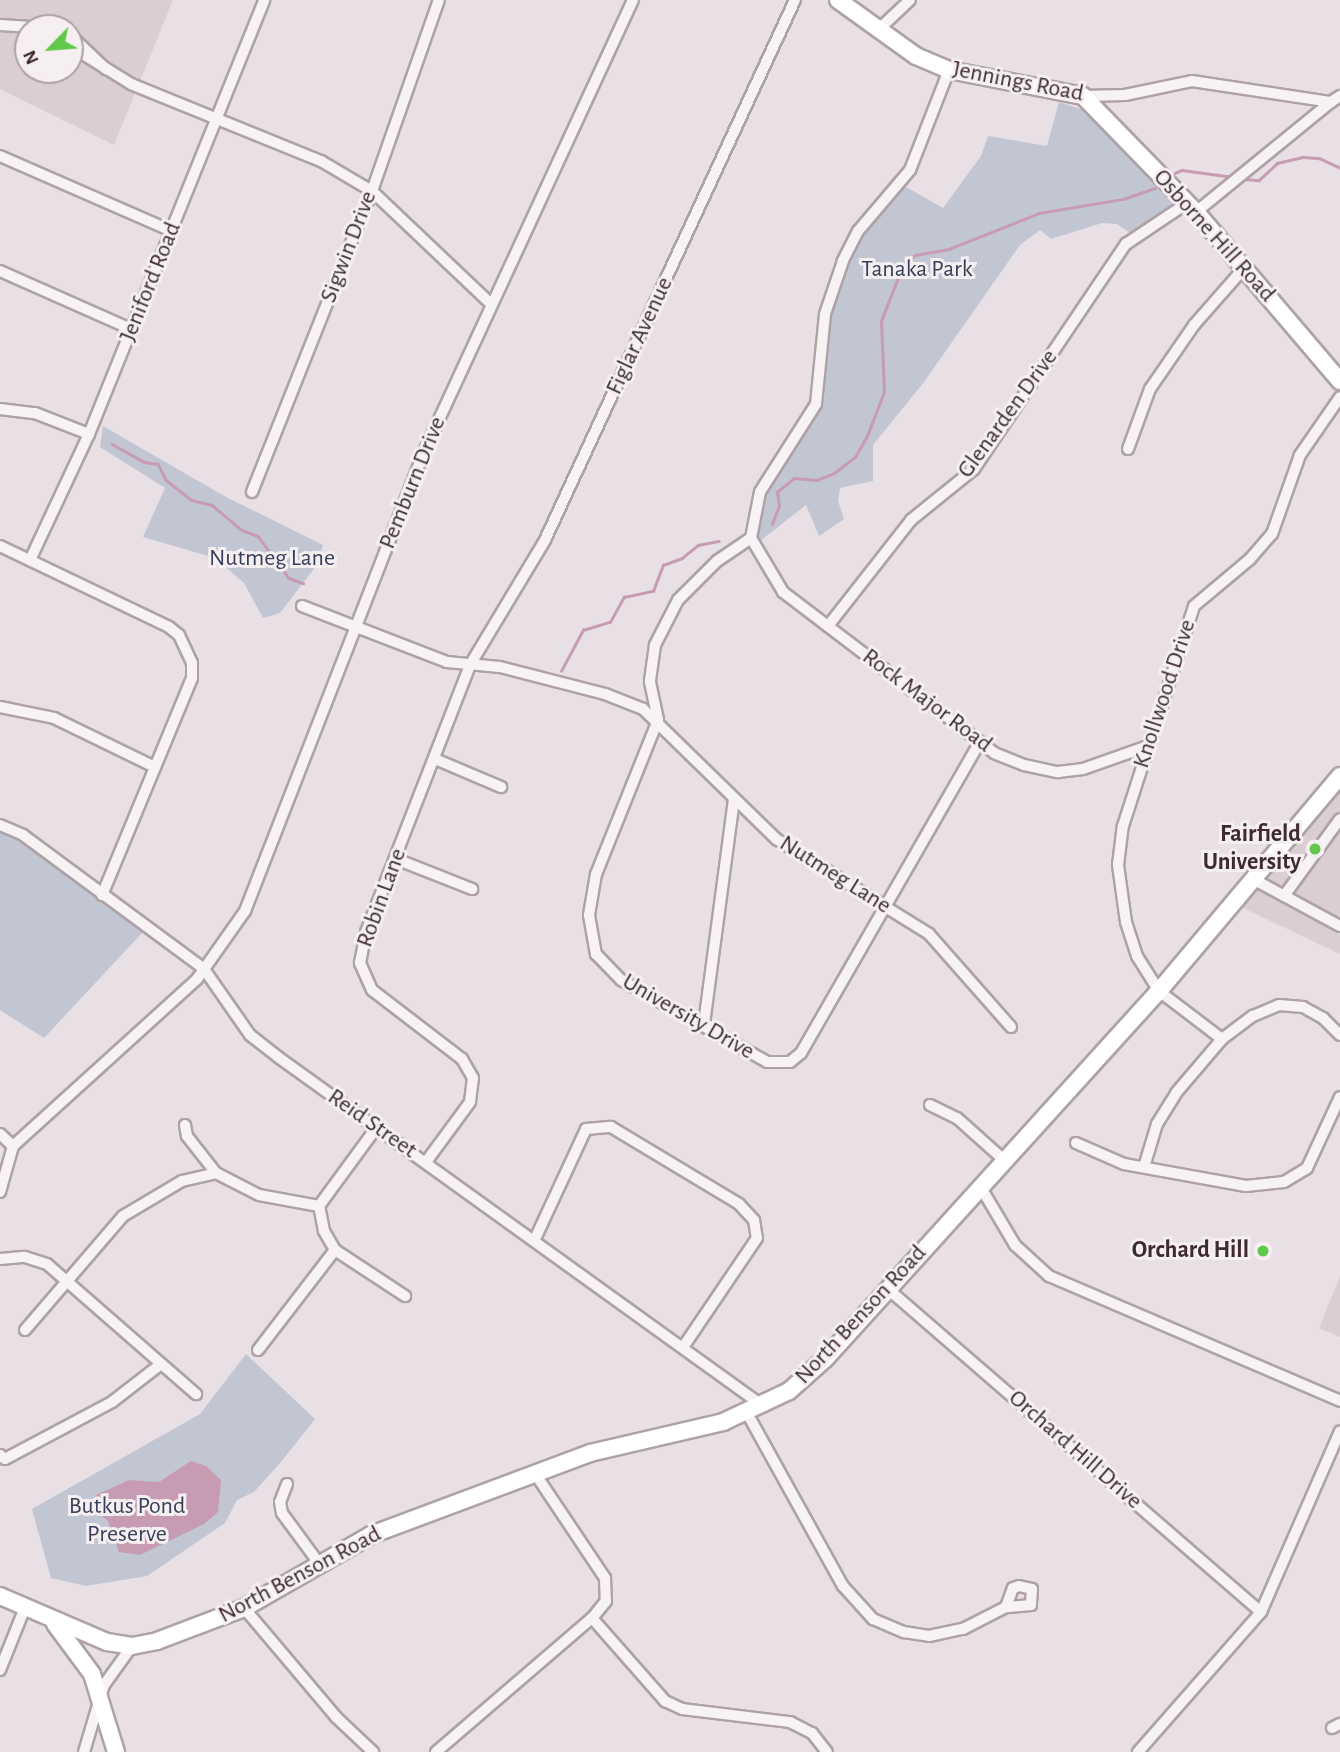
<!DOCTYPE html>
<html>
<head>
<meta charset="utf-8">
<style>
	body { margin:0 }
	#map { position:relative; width:1340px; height:1752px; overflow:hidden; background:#e8e0e4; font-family:"Alegreya Sans",sans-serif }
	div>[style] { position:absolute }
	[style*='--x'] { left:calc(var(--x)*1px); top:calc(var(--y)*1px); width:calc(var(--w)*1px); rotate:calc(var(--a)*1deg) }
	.built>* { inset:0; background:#daced3 }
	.green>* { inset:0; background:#c2c6d2 }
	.water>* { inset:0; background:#c79cb2 }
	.stream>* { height:2.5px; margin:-1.25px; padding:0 1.25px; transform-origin:1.25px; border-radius:1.25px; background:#c79cb2 }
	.roads { filter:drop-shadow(2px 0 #afa2a7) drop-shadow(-2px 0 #afa2a7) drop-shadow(0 2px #afa2a7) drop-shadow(0 -2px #afa2a7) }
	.street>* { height:10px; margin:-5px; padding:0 5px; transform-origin:5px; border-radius:5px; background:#f7f3f4 }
	.secondary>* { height:16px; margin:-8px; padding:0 8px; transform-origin:8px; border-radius:8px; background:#fff }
	.dots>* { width:19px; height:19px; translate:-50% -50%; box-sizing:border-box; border:4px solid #f6eff2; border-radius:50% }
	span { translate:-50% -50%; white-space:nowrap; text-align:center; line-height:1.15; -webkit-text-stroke:6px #f6eff2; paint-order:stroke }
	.street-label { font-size:24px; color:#3f2932 }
	.park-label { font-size:24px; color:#373f5a }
	.poi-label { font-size:24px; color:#3f2932; font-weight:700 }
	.right { translate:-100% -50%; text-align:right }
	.north { position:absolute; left:14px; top:14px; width:70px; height:70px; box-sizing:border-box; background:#f6eff2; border:2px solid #ada0a5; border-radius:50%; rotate:245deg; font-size:19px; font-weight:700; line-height:28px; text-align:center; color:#3f2932 }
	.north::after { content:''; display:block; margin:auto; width:24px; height:32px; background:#61c84a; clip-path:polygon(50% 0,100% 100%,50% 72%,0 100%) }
</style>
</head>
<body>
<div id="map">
	<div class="built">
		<i style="clip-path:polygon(evenodd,0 0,173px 0,114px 145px,0 89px,0 0,28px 28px,70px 28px,70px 70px,28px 70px,28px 28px)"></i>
		<i style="clip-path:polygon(1340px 792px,1340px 954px,1241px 907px)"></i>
		<i style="clip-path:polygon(1340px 1276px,1340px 1337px,1319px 1328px)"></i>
	</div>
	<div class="green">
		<i style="clip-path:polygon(1059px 102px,1087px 111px,1176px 201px,1130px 233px,1117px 224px,1102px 223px,1051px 239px,1040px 230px,1020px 245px,924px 382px,873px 445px,873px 481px,840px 488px,838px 501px,844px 519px,819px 536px,806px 505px,755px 545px,752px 535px,763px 495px,824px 403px,829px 312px,862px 230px,906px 187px,943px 208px,981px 156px,988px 136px,1047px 146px)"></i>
		<i style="clip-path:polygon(103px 426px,226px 497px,323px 545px,316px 566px,280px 613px,263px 618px,244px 583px,215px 558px,143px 537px,165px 488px,100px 447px)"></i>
		<i style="clip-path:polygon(0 830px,21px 839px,143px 932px,44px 1038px,0 1010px)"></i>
		<i style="clip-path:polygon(246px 1354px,315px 1419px,281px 1462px,254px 1492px,237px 1500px,225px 1523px,147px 1576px,86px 1586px,51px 1578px,32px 1509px,200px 1414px)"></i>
	</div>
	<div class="water">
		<i style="clip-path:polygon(191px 1461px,206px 1466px,221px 1480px,218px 1512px,204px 1524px,140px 1555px,119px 1552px,108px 1521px,95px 1510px,96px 1495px,129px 1480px,159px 1482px)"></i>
	</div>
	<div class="stream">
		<i style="--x:1175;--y:173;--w:8;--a:-23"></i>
		<i style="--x:1182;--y:170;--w:51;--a:7.8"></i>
		<i style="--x:1243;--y:179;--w:16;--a:4"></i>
		<i style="--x:1259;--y:180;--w:25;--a:-43"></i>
		<i style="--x:1277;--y:163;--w:27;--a:-13"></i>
		<i style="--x:1303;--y:157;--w:16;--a:4"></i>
		<i style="--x:1319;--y:158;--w:23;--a:25"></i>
		<i style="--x:112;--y:444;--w:37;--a:29"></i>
		<i style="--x:144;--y:462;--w:14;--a:8"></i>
		<i style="--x:158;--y:464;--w:18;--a:63"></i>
		<i style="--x:166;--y:480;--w:33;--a:38"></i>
		<i style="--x:192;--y:500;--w:21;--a:14"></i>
		<i style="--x:212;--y:505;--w:39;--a:40"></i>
		<i style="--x:242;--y:530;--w:17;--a:21"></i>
		<i style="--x:258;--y:536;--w:52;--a:53.6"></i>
		<i style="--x:289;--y:578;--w:15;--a:20"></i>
		<i style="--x:772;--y:524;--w:19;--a:-69"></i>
		<i style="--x:779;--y:506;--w:14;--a:-98"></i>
		<i style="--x:777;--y:492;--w:22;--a:-39"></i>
		<i style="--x:794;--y:478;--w:23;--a:5"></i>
		<i style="--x:817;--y:480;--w:18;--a:-22"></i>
		<i style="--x:834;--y:473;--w:26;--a:-37"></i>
		<i style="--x:855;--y:457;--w:24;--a:-60"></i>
		<i style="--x:867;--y:436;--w:47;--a:-68.9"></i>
		<i style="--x:884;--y:392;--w:71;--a:-92.4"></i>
		<i style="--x:881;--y:321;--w:60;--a:-68.6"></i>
		<i style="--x:903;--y:265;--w:16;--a:-40"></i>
		<i style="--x:915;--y:255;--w:35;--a:-10"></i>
		<i style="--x:949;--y:249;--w:97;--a:-21.8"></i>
		<i style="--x:1039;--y:213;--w:85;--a:-9.5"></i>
		<i style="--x:1123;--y:199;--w:34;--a:-19"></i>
		<i style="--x:561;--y:671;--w:47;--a:-61.8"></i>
		<i style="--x:583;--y:630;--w:28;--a:-17"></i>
		<i style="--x:610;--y:622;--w:29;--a:-61"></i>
		<i style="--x:624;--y:597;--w:30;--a:-12"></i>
		<i style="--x:653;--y:591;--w:28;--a:-69"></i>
		<i style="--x:663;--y:565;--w:20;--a:-20"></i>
		<i style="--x:682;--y:558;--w:21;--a:-39"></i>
		<i style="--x:698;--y:545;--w:21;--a:-11"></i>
	</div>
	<div class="roads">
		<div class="street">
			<i style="--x:0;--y:25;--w:47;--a:3.7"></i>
			<i style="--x:877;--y:31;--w:45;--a:-43.2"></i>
			<i style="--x:70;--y:35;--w:50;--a:43.4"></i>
			<i style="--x:70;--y:46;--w:72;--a:31.9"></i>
			<i style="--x:131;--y:84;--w:205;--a:22.1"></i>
			<i style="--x:321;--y:161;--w:59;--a:30.5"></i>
			<i style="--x:372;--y:191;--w:164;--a:43.5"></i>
			<i style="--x:949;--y:70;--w:107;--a:111.3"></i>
			<i style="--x:910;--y:170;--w:80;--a:130.4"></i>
			<i style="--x:858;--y:231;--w:34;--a:117"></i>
			<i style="--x:843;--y:261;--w:56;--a:108.8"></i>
			<i style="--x:825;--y:314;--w:90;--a:95.7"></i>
			<i style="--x:816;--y:404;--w:104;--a:122.5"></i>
			<i style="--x:760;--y:492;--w:47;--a:101.1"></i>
			<i style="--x:751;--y:538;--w:41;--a:145.9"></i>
			<i style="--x:717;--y:561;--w:55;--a:135"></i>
			<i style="--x:678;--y:600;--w:51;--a:117.1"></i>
			<i style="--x:655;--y:645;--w:37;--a:98"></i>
			<i style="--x:650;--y:682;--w:39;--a:78"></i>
			<i style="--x:658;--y:720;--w:166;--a:111.9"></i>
			<i style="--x:596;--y:874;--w:42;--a:99.7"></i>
			<i style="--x:589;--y:915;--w:40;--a:80"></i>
			<i style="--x:596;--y:954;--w:36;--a:46"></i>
			<i style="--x:621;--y:980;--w:167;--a:29.3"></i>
			<i style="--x:767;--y:1062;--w:23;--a:0"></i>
			<i style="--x:790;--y:1062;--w:14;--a:-39"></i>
			<i style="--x:801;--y:1053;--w:359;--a:-60.1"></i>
			<i style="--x:1083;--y:96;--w:42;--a:-1.4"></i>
			<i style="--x:1125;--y:95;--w:68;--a:-11.8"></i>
			<i style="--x:1192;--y:81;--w:141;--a:8.6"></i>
			<i style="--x:1331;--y:102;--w:11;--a:-34"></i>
			<i style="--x:0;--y:156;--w:188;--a:23.6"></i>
			<i style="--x:1196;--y:212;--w:174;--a:-39.2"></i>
			<i style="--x:0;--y:271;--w:145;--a:23.9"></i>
			<i style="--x:0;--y:409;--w:35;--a:7"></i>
			<i style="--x:35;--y:413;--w:58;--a:21.3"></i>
			<i style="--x:1128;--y:449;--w:64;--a:-69.9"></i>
			<i style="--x:1150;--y:389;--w:78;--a:-55.5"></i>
			<i style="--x:1194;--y:325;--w:77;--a:-48.7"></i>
			<i style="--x:252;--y:492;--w:324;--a:-68.3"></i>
			<i style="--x:372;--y:191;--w:202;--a:-70.7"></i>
			<i style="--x:751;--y:538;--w:63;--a:59.3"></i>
			<i style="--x:783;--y:592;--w:265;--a:37.3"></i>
			<i style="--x:994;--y:753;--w:32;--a:22"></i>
			<i style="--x:1024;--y:765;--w:35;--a:12"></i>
			<i style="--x:1058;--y:772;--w:25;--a:-7"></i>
			<i style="--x:1083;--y:769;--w:66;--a:-19.5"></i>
			<i style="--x:0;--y:546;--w:187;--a:25.6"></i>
			<i style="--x:169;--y:627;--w:13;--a:39"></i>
			<i style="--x:179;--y:635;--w:31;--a:65"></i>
			<i style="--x:192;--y:663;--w:15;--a:90"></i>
			<i style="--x:192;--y:678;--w:235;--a:112.5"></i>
			<i style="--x:30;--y:560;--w:139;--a:-64.9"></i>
			<i style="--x:89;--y:434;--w:468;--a:-68"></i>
			<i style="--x:302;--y:606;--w:155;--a:21.1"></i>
			<i style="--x:447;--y:662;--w:53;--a:5.4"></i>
			<i style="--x:500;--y:667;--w:108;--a:14.4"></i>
			<i style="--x:605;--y:694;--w:41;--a:21.5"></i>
			<i style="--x:643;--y:709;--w:186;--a:44.3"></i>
			<i style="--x:776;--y:839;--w:180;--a:31.8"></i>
			<i style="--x:929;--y:934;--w:124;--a:48.6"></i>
			<i style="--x:828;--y:626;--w:135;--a:-51.9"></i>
			<i style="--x:911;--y:520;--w:81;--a:-39"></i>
			<i style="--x:974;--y:469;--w:272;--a:-56"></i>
			<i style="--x:1126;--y:244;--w:73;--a:-33.9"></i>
			<i style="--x:0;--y:707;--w:55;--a:11.5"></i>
			<i style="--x:54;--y:718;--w:112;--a:25.9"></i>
			<i style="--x:435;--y:759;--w:72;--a:23"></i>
			<i style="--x:0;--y:825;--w:25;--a:23"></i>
			<i style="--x:23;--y:835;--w:225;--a:36.5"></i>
			<i style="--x:204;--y:969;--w:80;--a:55.1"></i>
			<i style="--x:250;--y:1035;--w:36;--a:38"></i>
			<i style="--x:278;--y:1057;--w:598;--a:35.74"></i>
			<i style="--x:396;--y:859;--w:82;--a:21.5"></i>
			<i style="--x:1253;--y:879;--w:99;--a:28.4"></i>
			<i style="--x:1284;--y:896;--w:95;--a:-54"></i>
			<i style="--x:704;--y:1024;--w:227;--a:-82.4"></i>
			<i style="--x:1222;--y:1039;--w:79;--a:-142.7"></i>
			<i style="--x:1159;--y:991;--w:41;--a:-122.2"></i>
			<i style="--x:1137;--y:956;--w:36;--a:-108"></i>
			<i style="--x:1126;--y:922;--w:58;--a:-98"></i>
			<i style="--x:1118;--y:865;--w:39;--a:-83"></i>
			<i style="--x:1123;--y:826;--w:231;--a:-72.1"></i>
			<i style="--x:1194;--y:606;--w:73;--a:-40"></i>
			<i style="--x:1250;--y:559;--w:33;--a:-49"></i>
			<i style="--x:1272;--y:534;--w:84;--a:-70.5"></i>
			<i style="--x:1300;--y:455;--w:70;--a:-55.4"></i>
			<i style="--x:930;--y:1105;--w:30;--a:26"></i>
			<i style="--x:957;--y:1118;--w:63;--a:41.8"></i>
			<i style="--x:185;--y:1125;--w:11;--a:80"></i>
			<i style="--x:187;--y:1136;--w:47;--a:51.9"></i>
			<i style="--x:0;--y:1134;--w:18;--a:43"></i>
			<i style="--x:1076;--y:1143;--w:52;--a:23.6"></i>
			<i style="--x:1124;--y:1164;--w:124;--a:10.2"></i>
			<i style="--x:1246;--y:1186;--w:38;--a:-6"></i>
			<i style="--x:1284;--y:1182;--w:27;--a:-31"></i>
			<i style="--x:1307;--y:1168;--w:78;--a:-65.1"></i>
			<i style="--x:426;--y:1162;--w:74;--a:-53.7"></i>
			<i style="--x:470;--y:1102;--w:24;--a:-83"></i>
			<i style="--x:473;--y:1078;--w:22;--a:-120"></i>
			<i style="--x:462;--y:1059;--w:113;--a:-142.5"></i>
			<i style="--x:372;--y:990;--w:30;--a:-114"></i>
			<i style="--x:360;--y:963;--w:32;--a:-79"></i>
			<i style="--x:366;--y:932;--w:287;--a:-68.7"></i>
			<i style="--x:470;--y:665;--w:146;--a:-59"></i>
			<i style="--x:545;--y:540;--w:595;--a:-65.16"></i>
			<i style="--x:1144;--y:1167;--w:45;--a:-73.2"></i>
			<i style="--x:1157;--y:1124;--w:36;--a:-58"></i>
			<i style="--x:1176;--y:1093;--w:71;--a:-49.6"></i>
			<i style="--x:1222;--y:1039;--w:39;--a:-37"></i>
			<i style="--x:1253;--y:1016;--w:28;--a:-23"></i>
			<i style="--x:1279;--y:1005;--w:24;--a:5"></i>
			<i style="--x:1303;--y:1007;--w:23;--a:29"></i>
			<i style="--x:1323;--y:1018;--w:24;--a:45"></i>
			<i style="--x:980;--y:1186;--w:69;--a:59.3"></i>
			<i style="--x:1015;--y:1245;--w:46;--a:42.4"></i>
			<i style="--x:1049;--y:1276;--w:317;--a:23.2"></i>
			<i style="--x:0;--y:1192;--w:48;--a:-74.2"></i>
			<i style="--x:13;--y:1146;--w:248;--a:-42.2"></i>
			<i style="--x:197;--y:979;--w:83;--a:-54.8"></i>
			<i style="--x:245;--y:911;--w:490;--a:-68.7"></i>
			<i style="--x:423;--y:454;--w:500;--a:-65.18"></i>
			<i style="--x:319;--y:1206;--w:97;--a:-53.8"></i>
			<i style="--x:535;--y:1239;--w:121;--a:-65.1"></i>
			<i style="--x:586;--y:1129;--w:25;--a:-5"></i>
			<i style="--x:611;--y:1127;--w:149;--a:31"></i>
			<i style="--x:739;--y:1204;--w:22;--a:47"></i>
			<i style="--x:754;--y:1220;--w:18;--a:81"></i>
			<i style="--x:757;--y:1238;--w:130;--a:124.1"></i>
			<i style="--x:335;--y:1250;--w:84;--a:33.3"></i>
			<i style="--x:0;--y:1259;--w:25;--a:-5"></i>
			<i style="--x:25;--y:1257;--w:23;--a:18"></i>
			<i style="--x:47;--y:1264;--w:198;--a:41.1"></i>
			<i style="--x:888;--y:1289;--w:493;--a:40.9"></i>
			<i style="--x:25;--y:1330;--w:150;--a:-49.3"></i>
			<i style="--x:123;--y:1216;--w:69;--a:-30.7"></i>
			<i style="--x:182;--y:1181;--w:35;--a:-13"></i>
			<i style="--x:216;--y:1173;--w:48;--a:27.1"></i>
			<i style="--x:259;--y:1195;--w:61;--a:10.4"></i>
			<i style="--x:258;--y:1350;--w:126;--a:-52.4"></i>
			<i style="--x:335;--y:1250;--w:22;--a:-120"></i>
			<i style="--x:324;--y:1231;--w:25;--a:-101"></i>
			<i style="--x:747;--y:1413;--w:198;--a:61"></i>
			<i style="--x:843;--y:1586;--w:45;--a:47.7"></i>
			<i style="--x:873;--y:1619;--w:34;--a:23"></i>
			<i style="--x:904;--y:1632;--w:25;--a:9"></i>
			<i style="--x:929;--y:1636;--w:35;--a:-12"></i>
			<i style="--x:963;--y:1629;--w:48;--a:-27.1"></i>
			<i style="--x:1006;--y:1607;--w:20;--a:-70"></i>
			<i style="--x:1013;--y:1588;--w:6;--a:-18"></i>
			<i style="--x:1019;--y:1586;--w:13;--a:13"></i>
			<i style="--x:1032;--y:1589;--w:16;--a:94"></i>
			<i style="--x:1031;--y:1605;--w:25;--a:175"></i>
			<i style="--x:0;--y:1455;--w:6;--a:39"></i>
			<i style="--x:5;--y:1459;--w:121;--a:-28"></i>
			<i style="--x:112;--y:1402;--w:62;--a:-37.8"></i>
			<i style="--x:534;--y:1472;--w:128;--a:56.2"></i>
			<i style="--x:605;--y:1578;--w:23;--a:88"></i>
			<i style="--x:606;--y:1601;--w:22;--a:129"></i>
			<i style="--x:592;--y:1618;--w:111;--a:48.7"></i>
			<i style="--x:665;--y:1701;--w:19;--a:25"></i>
			<i style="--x:682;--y:1709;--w:109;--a:6.9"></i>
			<i style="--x:790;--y:1722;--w:25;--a:27"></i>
			<i style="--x:812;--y:1733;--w:24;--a:52"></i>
			<i style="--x:287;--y:1484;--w:19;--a:111"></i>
			<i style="--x:280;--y:1502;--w:11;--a:80"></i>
			<i style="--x:282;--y:1513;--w:61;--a:53.7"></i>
			<i style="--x:244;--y:1608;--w:143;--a:49.8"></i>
			<i style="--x:336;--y:1717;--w:51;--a:43.4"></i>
			<i style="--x:0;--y:1670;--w:70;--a:-68.2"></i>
			<i style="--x:1332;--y:1728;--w:9;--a:-27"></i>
			<i style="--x:84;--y:1752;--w:70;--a:-73.4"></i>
			<i style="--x:104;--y:1685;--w:48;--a:-54.3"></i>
			<i style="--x:436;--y:1752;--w:206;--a:-40.7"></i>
			<i style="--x:1138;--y:1752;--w:186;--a:-48.7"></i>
			<i style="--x:1261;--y:1612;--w:197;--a:-66.4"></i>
		</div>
		<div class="secondary">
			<i style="--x:838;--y:0;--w:96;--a:35.7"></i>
			<i style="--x:916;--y:56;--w:36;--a:23"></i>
			<i style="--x:949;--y:70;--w:136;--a:11"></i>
			<i style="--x:1083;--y:96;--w:162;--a:45.8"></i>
			<i style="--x:1196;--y:212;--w:222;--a:49.6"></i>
			<i style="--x:0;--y:1596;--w:116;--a:23.3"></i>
			<i style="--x:107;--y:1642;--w:25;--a:9"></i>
			<i style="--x:132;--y:1646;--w:25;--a:-11"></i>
			<i style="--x:157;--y:1641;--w:93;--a:-20.8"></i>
			<i style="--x:244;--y:1608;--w:146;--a:-29.9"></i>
			<i style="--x:371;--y:1535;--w:234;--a:-20.5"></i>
			<i style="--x:590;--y:1453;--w:137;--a:-13.1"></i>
			<i style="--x:723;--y:1422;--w:73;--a:-25.2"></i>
			<i style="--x:789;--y:1391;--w:50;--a:-41.7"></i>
			<i style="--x:826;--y:1358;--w:496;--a:-47.8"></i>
			<i style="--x:1159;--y:991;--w:281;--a:-49.9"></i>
			<i style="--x:55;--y:1624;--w:62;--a:53.5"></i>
			<i style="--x:92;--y:1674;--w:82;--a:72.9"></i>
		</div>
	</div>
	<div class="dots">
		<i style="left:1315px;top:849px;background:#61c84a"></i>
		<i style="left:1263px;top:1251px;background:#61c84a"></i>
	</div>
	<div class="street-label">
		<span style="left:1018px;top:82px;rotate:11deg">Jennings Road</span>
		<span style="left:1214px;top:236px;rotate:48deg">Osborne Hill Road</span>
		<span style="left:349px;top:247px;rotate:-69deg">Sigwin Drive</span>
		<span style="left:151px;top:282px;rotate:-68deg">Jeniford Road</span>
		<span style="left:640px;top:336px;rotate:-65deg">Figlar Avenue</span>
		<span style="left:1008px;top:414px;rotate:-54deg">Glenarden Drive</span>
		<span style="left:413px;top:483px;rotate:-68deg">Pemburn Drive</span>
		<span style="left:1165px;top:694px;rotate:-72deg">Knollwood Drive</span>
		<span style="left:927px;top:701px;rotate:37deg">Rock Major Road</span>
		<span style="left:835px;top:875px;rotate:32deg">Nutmeg Lane</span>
		<span style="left:382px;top:898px;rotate:-70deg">Robin Lane</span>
		<span style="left:688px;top:1017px;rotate:30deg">University Drive</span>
		<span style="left:372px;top:1124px;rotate:35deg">Reid Street</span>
		<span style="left:861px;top:1315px;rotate:-47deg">North Benson Road</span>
		<span style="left:1075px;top:1450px;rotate:41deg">Orchard Hill Drive</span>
		<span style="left:300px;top:1575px;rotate:-28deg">North Benson Road</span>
	</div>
	<div class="park-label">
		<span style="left:917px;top:270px">Tanaka Park</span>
		<span style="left:272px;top:559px">Nutmeg Lane</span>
		<span style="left:127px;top:1521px">Butkus Pond<br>Preserve</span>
	</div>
	<div class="poi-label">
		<span class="right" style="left:1301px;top:849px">Fairfield<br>University</span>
		<span class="right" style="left:1249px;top:1251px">Orchard Hill</span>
	</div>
	<div class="north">N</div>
</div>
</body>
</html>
